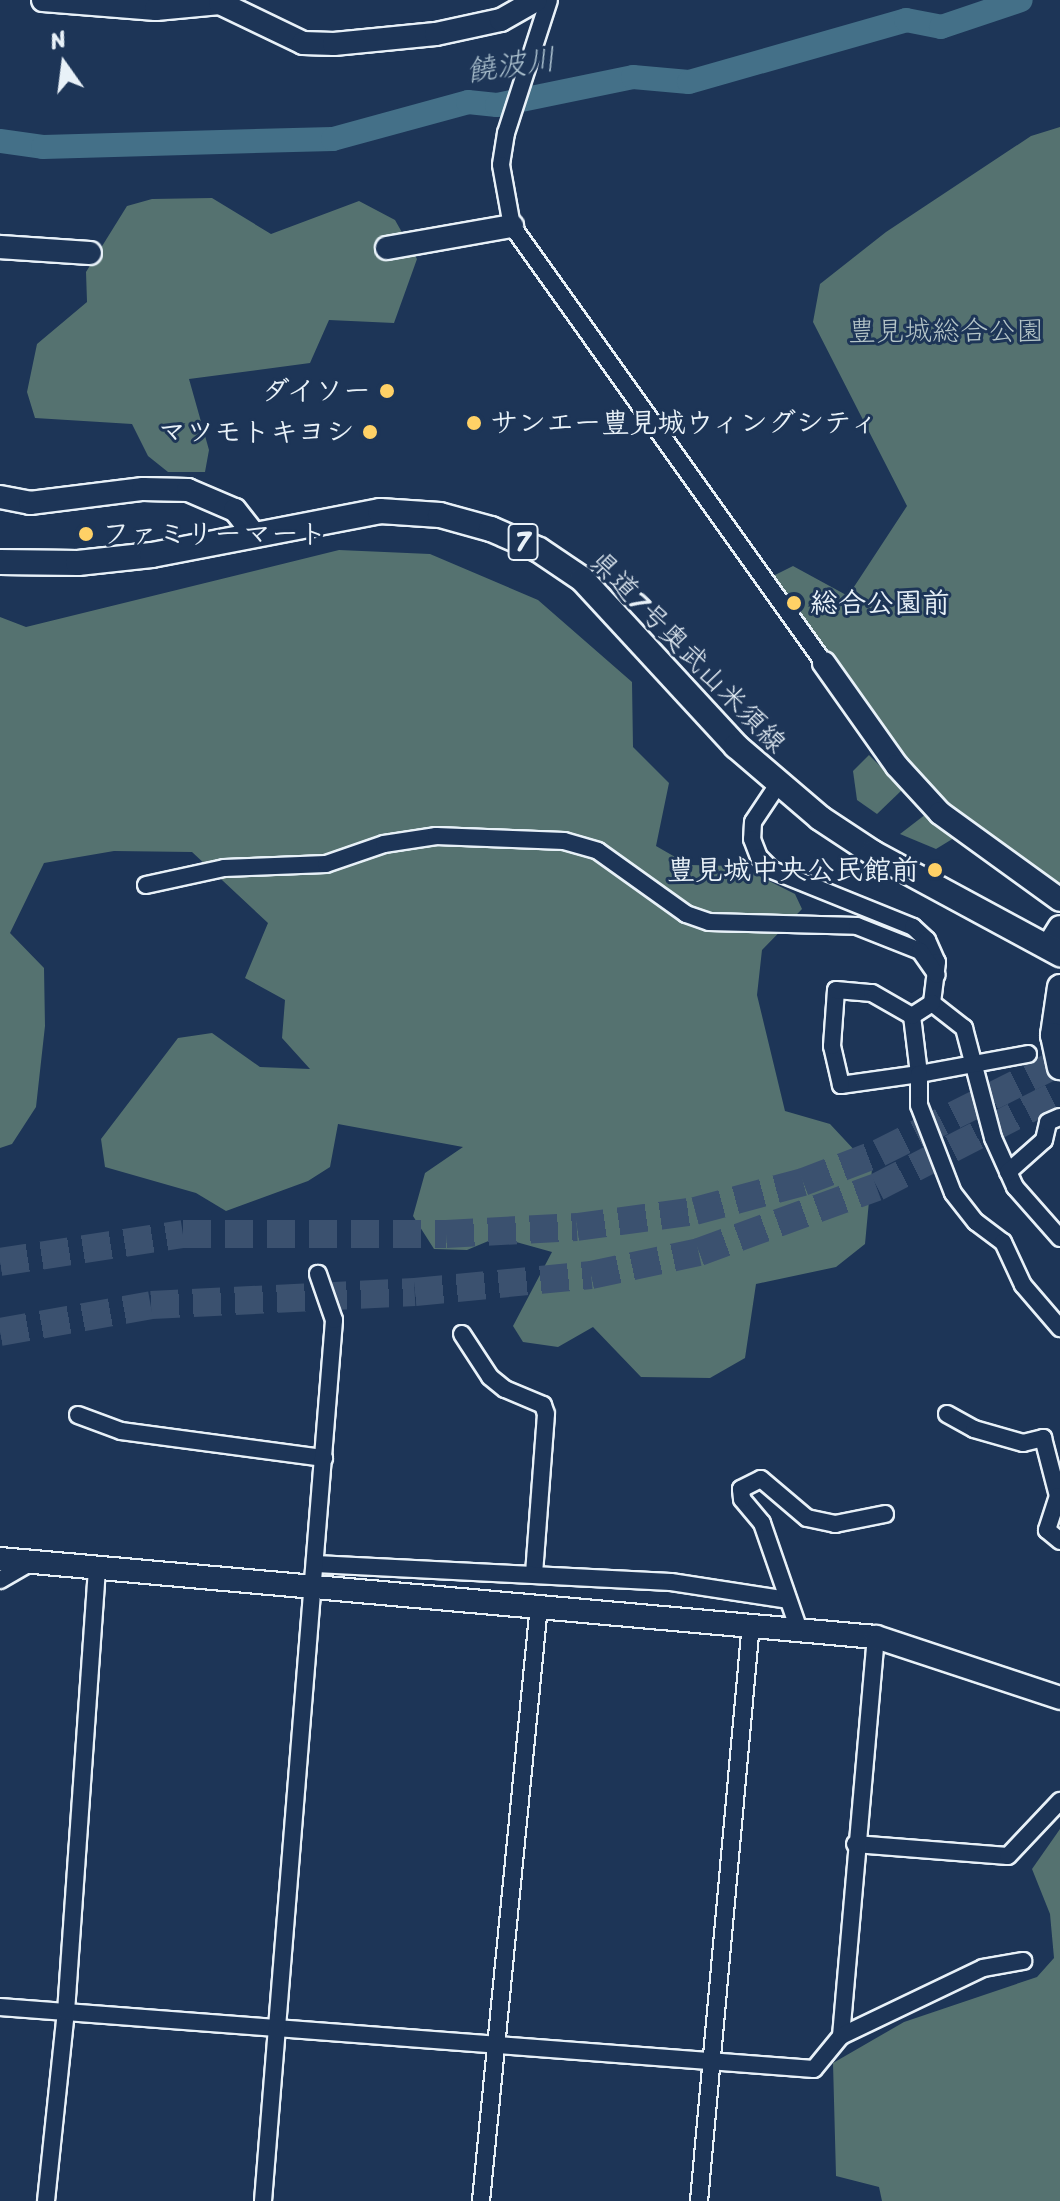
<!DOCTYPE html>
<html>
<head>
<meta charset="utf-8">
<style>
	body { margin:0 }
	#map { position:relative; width:1060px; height:2201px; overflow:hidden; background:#1d3557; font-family:Sriracha,"Klee One",sans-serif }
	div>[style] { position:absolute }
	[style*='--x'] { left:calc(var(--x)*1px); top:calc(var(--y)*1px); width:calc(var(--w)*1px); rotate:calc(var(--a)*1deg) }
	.green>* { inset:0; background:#557270 }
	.river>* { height:24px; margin:-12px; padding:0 12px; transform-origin:12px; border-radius:12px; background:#447088 }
	.highway-tunnel>* { height:28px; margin-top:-14px; transform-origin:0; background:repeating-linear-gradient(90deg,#3b516f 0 28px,transparent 0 42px) }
	.roads { filter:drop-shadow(2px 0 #e8f1f8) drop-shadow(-2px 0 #e8f1f8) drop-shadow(0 2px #e8f1f8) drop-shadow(0 -2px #e8f1f8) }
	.street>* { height:16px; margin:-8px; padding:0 8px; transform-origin:8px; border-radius:8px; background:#1d3557 }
	.secondary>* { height:22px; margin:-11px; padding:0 11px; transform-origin:11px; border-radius:11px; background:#1d3557 }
	.primary>* { height:24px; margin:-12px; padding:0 12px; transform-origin:12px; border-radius:12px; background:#1d3557 }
	.dots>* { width:22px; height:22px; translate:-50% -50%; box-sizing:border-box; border:4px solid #1d3557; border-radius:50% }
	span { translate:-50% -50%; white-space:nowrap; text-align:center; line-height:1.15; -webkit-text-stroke:6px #1d3557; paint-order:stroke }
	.shield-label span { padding:2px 6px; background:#1d3557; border:2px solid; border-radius:6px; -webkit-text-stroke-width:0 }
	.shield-label { font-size:26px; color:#e8f1f8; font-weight:700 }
	.park-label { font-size:28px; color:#b5c5c8 }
	.poi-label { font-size:28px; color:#e8f1f8; font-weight:700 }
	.right { translate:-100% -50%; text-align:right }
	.left { translate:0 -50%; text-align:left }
	.street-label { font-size:28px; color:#e8f1f8 }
	.water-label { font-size:30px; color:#afc4d1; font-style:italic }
	.north { position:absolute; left:24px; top:24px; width:80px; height:80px; -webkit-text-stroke:6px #1d3557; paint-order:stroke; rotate:346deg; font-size:22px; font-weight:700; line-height:32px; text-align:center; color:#e8f1f8 }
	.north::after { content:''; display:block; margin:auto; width:28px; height:36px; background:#e8f1f8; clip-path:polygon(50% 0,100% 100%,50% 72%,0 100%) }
</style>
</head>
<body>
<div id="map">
	<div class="green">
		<i style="clip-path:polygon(1060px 127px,1060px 888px,945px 810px,884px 738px,771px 577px,793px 566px,848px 596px,907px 506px,813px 322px,820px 284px,886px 232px,1031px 136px)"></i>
		<i style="clip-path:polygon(212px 198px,271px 234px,359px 201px,395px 220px,417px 259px,394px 323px,329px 320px,310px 363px,189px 379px,209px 450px,205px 472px,168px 472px,148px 456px,132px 424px,35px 418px,27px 392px,37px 344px,87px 302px,86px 272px,127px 206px,152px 199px)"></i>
		<i style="clip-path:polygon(339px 550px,430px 554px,538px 600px,632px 682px,633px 747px,669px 783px,656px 846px,689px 865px,739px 866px,795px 894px,802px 909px,762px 950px,757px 995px,785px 1111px,830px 1124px,872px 1169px,865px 1244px,836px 1267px,756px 1284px,745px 1358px,710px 1378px,641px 1377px,593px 1327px,558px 1347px,523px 1342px,513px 1326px,552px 1252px,498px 1237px,467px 1250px,434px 1249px,413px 1216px,425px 1173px,463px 1147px,338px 1124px,330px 1167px,308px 1181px,226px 1211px,196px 1193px,105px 1167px,101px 1139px,178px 1038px,212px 1033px,260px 1067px,310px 1069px,282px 1038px,285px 1000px,245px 978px,268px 923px,192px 852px,114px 851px,44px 863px,10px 933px,44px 968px,45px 1026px,36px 1107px,12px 1144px,0 1148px,0 617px,26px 627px)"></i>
		<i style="clip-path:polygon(869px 755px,903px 789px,877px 814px,857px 800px,853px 771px)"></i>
		<i style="clip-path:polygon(926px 814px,954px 838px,936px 849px,900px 834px)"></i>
		<i style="clip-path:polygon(1060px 1829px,1060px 2201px,882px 2201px,879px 2187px,836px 2176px,833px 2063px,904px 2022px,1037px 1977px,1054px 1958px,1050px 1914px,1032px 1869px)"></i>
	</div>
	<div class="river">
		<i style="--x:0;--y:141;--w:43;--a:7.9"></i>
		<i style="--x:43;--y:147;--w:290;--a:-1.6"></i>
		<i style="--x:333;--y:139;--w:140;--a:-15.3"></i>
		<i style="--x:468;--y:102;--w:29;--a:6"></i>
		<i style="--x:497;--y:105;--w:139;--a:-11.6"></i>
		<i style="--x:633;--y:77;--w:56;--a:5.1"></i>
		<i style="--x:689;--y:82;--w:226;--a:-15.9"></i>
		<i style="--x:906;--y:20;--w:36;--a:11"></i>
		<i style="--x:941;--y:27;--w:84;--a:-18.6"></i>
	</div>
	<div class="highway-tunnel">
		<i style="--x:0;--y:1262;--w:185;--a:-8.7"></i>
		<i style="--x:183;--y:1234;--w:263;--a:0"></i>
		<i style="--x:446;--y:1234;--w:131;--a:-3.1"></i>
		<i style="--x:577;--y:1227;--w:119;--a:-7.7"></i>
		<i style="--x:695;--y:1211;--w:112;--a:-15"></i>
		<i style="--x:803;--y:1182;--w:81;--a:-20.9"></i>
		<i style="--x:879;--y:1153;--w:203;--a:-26.7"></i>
		<i style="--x:0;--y:1332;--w:153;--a:-10.1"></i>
		<i style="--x:151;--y:1305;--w:264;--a:-2.8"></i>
		<i style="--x:415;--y:1292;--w:177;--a:-5.5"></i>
		<i style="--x:591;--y:1275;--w:110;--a:-12"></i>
		<i style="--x:699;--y:1252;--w:189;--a:-20.1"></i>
		<i style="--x:877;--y:1187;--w:206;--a:-27.2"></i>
	</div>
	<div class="roads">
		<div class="street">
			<i style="--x:549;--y:0;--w:140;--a:107.9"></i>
			<i style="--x:506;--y:133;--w:32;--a:99"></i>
			<i style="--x:501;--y:165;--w:62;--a:79.8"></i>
			<i style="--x:512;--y:226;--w:537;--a:54.47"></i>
			<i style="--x:777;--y:786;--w:43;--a:123.7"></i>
			<i style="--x:753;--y:822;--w:17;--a:93"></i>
			<i style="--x:752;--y:839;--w:19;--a:69"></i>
			<i style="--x:759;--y:857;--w:18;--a:45"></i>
			<i style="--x:772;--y:870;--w:152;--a:22"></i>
			<i style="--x:913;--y:927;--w:19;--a:43"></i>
			<i style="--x:927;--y:940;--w:24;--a:66"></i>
			<i style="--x:937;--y:962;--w:41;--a:97"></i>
			<i style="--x:932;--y:1003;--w:41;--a:38"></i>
			<i style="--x:964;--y:1028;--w:114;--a:75.2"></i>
			<i style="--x:993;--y:1138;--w:54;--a:65.8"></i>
			<i style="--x:1015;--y:1187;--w:68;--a:48.6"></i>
			<i style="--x:146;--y:885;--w:80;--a:-12.3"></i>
			<i style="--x:224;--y:868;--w:102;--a:-2.2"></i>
			<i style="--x:326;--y:864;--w:61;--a:-19"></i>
			<i style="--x:384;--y:844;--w:53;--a:-8.7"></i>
			<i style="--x:436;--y:836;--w:128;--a:2.2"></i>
			<i style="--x:564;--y:841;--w:35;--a:16"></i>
			<i style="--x:598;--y:851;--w:108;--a:35.6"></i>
			<i style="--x:686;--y:914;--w:24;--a:19"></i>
			<i style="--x:709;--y:922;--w:148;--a:1.5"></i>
			<i style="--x:857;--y:926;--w:68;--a:21.6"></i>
			<i style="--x:920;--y:951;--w:29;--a:55"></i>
			<i style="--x:912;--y:1016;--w:58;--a:83.1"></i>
			<i style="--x:919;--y:1074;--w:79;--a:172"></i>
			<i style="--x:841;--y:1085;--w:40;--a:-103"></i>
			<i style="--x:832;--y:1046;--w:56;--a:-85.9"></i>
			<i style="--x:836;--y:990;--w:36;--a:5"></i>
			<i style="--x:872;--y:993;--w:46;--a:29.9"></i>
			<i style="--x:912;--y:1016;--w:24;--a:-33"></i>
			<i style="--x:1028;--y:1054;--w:111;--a:169.6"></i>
			<i style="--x:919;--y:1074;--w:31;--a:90"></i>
			<i style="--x:919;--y:1105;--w:94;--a:68.9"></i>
			<i style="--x:953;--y:1193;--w:37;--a:52"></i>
			<i style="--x:976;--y:1222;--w:34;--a:37"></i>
			<i style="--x:1003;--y:1242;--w:47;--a:65.1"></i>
			<i style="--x:1023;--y:1285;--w:57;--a:49.3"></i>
			<i style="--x:1008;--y:1172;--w:48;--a:-41.6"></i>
			<i style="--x:1044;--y:1140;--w:18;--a:-77"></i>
			<i style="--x:1048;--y:1122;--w:13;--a:-23"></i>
			<i style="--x:462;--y:1334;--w:51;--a:56.9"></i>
			<i style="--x:490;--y:1377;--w:19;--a:39"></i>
			<i style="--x:505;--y:1389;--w:41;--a:22.8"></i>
			<i style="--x:543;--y:1405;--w:9;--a:72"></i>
			<i style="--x:546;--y:1414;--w:158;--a:94.3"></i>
			<i style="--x:947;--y:1414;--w:31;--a:29"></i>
			<i style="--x:974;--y:1429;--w:51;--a:15.9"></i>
			<i style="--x:1023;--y:1443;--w:21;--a:-14"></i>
			<i style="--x:1043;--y:1438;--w:60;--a:75.5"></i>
			<i style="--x:1058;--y:1496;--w:36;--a:108"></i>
			<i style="--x:1047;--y:1530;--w:17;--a:40"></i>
			<i style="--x:78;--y:1415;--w:46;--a:20.4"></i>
			<i style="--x:121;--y:1431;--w:205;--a:7.6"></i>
			<i style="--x:316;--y:1564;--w:355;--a:2.9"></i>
			<i style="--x:671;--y:1582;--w:118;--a:8.7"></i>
			<i style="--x:0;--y:1580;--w:32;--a:-30"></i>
			<i style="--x:798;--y:1627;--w:110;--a:-109.1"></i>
			<i style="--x:762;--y:1523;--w:31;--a:-130"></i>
			<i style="--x:742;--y:1499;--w:10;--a:-96"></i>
			<i style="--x:741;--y:1489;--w:22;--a:-27"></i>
			<i style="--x:761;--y:1479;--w:60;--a:40.3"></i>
			<i style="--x:807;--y:1518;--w:29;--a:12"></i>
			<i style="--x:835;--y:1524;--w:51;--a:-11.3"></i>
			<i style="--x:855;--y:1844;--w:153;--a:4.5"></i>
			<i style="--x:1008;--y:1856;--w:76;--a:-46.6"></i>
			<i style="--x:0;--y:2007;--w:816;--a:4.36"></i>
			<i style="--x:814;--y:2069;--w:43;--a:-50.7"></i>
			<i style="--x:841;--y:2036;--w:401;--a:-85"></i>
			<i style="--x:841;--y:2036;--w:157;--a:-25.6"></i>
			<i style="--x:983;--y:1968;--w:41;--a:-9.9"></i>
			<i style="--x:46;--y:2201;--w:190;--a:-84"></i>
			<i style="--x:66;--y:2012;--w:446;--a:-86"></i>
			<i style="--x:263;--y:2201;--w:884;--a:-85.39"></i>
			<i style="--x:334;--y:1320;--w:49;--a:-109.2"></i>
			<i style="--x:481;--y:2201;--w:599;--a:-84.44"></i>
			<i style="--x:699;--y:2201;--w:580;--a:-84.86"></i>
		</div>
		<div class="secondary">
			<i style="--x:43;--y:0;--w:113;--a:4.6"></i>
			<i style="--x:156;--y:9;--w:64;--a:-5.4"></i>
			<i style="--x:220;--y:3;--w:92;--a:25.7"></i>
			<i style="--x:303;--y:43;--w:31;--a:2"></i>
			<i style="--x:334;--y:44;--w:102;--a:-5.6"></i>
			<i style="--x:436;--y:34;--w:66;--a:-12.2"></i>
			<i style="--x:501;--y:20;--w:40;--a:-29.7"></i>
			<i style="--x:0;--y:247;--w:90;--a:3.8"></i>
			<i style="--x:387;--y:248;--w:127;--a:-10"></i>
			<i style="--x:0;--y:497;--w:31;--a:11"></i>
			<i style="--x:30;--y:503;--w:114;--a:-7.1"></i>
			<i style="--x:143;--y:489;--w:45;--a:1.3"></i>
			<i style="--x:188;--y:490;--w:51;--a:23.1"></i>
			<i style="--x:235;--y:510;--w:29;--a:52"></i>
			<i style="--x:824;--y:663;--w:126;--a:54.7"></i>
			<i style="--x:897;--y:766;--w:64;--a:47.5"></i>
			<i style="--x:940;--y:813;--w:148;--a:35.9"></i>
			<i style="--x:1048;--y:946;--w:22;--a:-58"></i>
			<i style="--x:0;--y:1559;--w:879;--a:5.09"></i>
			<i style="--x:876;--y:1637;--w:194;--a:18.3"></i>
		</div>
		<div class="primary">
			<i style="--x:0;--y:562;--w:78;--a:0.7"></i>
			<i style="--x:78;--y:563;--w:74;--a:-6.2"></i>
			<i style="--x:152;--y:555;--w:232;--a:-10.9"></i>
			<i style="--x:380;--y:511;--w:60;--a:3.8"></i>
			<i style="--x:440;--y:515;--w:53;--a:15.4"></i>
			<i style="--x:491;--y:529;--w:52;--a:23.6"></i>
			<i style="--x:539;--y:550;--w:52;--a:34"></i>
			<i style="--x:582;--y:579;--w:227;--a:47.3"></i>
			<i style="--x:736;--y:746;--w:111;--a:40.6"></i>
			<i style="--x:820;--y:818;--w:64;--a:33.4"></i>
			<i style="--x:873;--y:853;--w:213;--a:28.4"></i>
			<i style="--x:1060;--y:987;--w:49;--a:98.3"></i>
			<i style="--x:1053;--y:1035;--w:33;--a:78"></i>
		</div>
	</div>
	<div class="dots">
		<i style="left:387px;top:391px;background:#ffd166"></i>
		<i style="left:474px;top:423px;background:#ffd166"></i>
		<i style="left:370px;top:432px;background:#ffd166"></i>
		<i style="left:86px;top:534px;background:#ffd166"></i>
		<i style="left:794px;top:603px;background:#ffd166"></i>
		<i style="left:935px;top:870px;background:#ffd166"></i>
	</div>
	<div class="shield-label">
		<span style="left:523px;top:542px">7</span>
	</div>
	<div class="park-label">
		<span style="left:946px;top:331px">豊見城総合公園</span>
	</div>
	<div class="poi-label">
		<span class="right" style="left:371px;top:391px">ダイソー</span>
		<span class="left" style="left:490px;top:423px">サンエー豊見城ウィングシティ</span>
		<span class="right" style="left:354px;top:432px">マツモトキヨシ</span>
		<span class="left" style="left:102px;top:534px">ファミリーマート</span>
		<span class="left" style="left:810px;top:603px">総合公園前</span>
		<span class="right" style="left:919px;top:870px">豊見城中央公民館前</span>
	</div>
	<div class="street-label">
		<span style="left:688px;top:652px;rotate:46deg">県道7号奥武山米須線</span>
	</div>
	<div class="water-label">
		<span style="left:511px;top:65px;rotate:-8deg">饒波川</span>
	</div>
	<div class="north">N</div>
</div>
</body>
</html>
